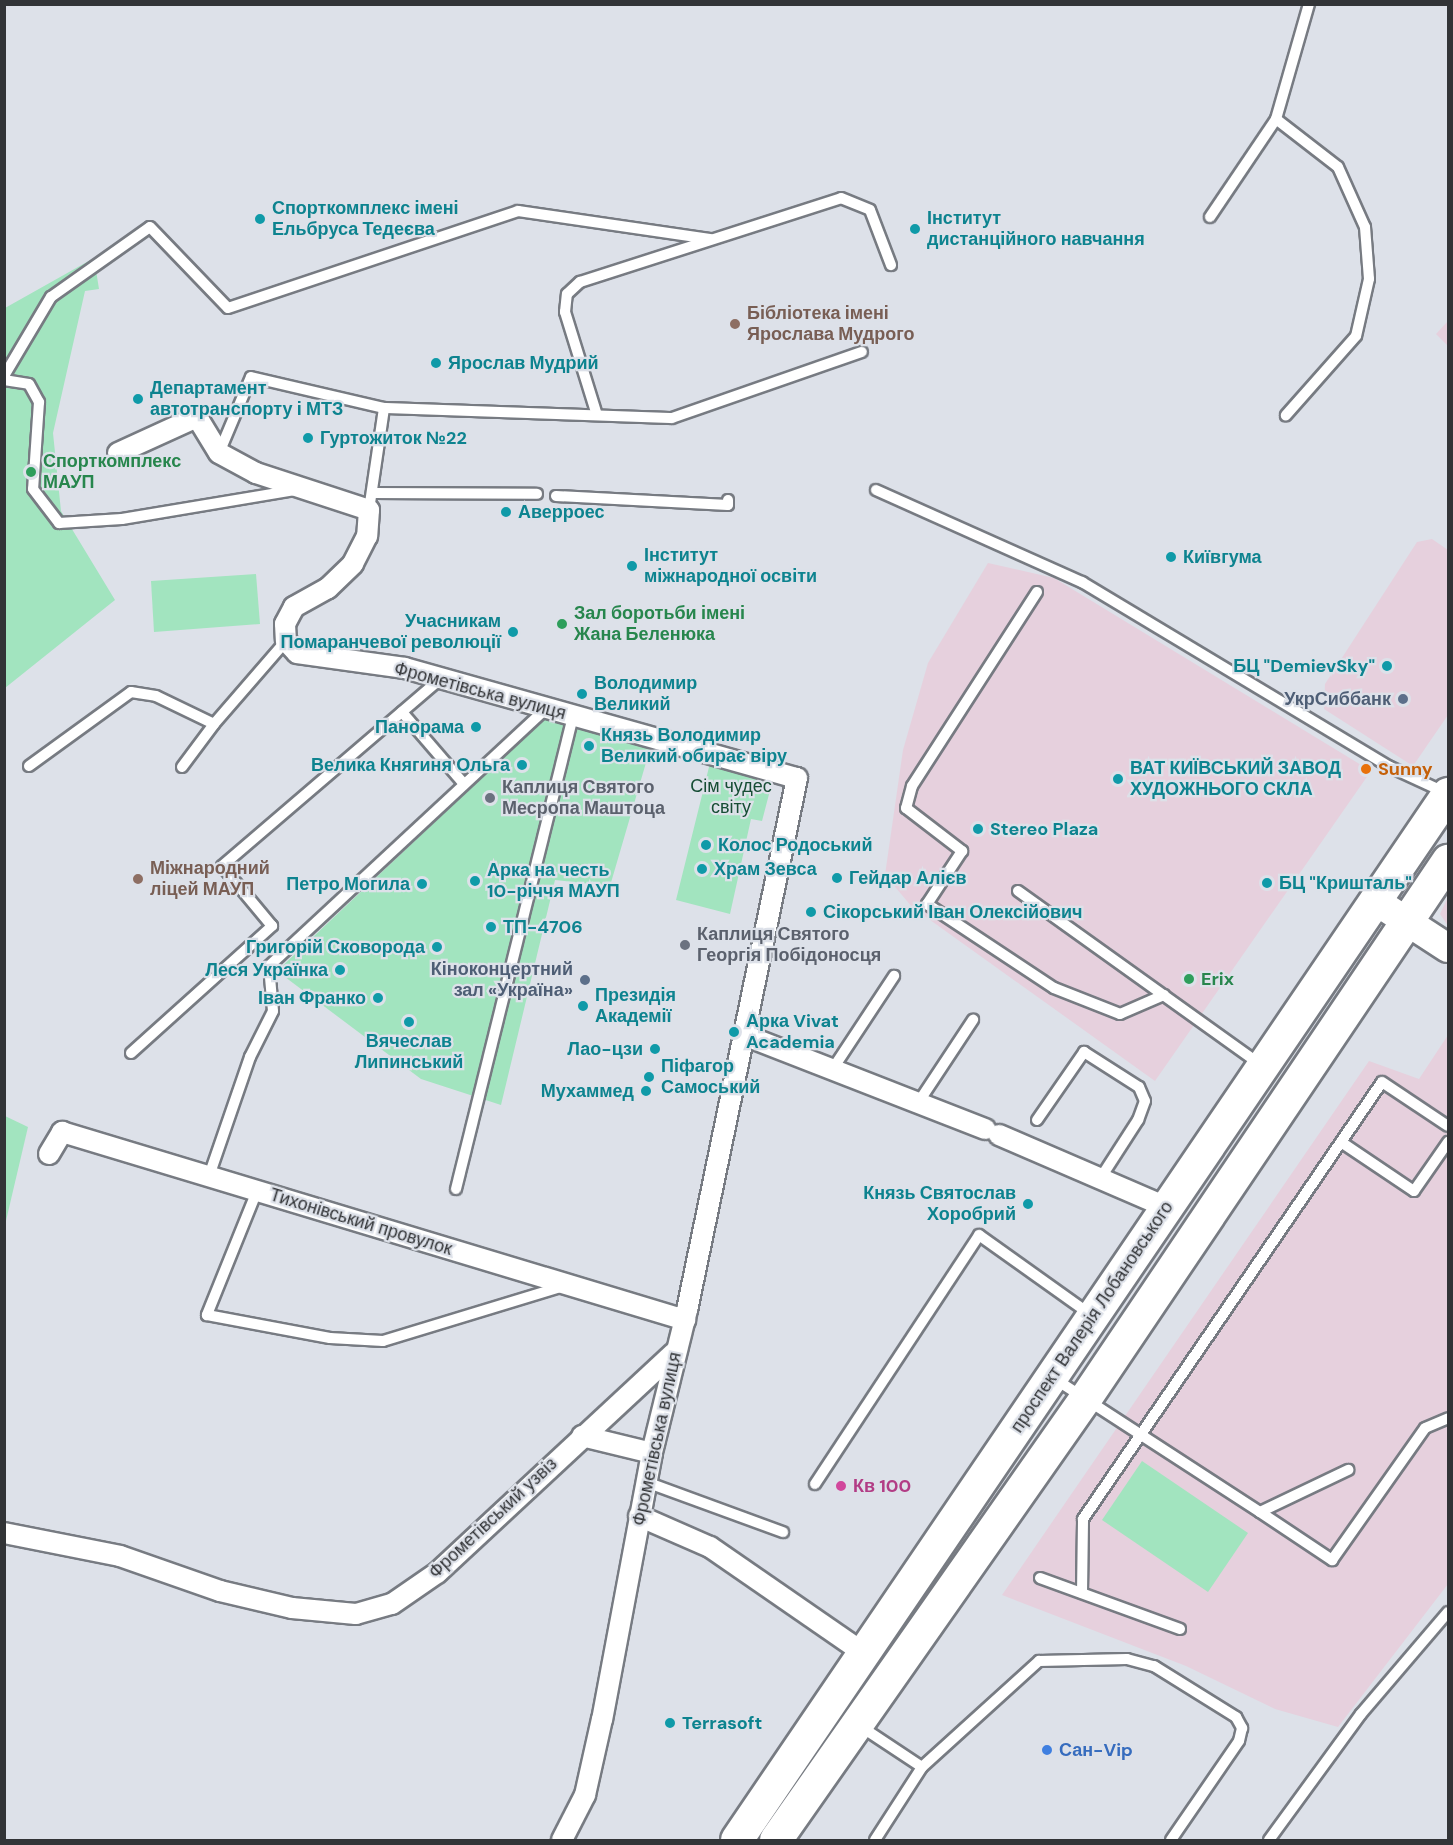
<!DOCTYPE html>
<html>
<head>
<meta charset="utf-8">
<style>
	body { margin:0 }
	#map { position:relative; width:1453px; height:1845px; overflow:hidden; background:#dde1e9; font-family:"DM Sans",sans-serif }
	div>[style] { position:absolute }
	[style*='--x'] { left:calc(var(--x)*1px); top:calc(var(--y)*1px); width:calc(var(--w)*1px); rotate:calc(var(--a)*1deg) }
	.commercial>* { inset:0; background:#e6d0dd }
	.green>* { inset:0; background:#a2e4bf }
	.roads { filter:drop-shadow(2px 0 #777b82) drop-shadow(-2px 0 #777b82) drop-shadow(0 2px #777b82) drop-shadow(0 -2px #777b82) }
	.lane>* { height:10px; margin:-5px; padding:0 5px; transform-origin:5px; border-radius:5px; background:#fff }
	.street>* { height:20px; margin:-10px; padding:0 10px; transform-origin:10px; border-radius:10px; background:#fff }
	.secondary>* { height:28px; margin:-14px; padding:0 14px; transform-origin:14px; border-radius:14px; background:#fff }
	.primary>* { height:32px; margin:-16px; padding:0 16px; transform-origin:16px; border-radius:16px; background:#fff }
	.dots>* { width:16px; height:16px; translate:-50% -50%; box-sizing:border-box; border:3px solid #dde1e9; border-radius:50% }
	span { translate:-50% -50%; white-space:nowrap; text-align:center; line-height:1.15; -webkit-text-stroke:4.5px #dde1e9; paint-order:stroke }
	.culture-label { font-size:18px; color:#0d838f; font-weight:700 }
	.left { translate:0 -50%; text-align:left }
	.right { translate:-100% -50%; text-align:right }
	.education-label { font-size:18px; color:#785e54; font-weight:700 }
	.leisure-label { font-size:18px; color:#27864d; font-weight:700 }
	.street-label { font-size:18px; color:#323437 }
	.service-label { font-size:18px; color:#4e5e75; font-weight:700 }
	.food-label { font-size:18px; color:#c56008; font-weight:700 }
	.park-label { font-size:18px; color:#164d34 }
	.worship-label { font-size:18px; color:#5b616d; font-weight:700 }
	.hotel-label { font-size:18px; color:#b23c85; font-weight:700 }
	.shop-label { font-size:18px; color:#366cbe; font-weight:700 }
	.frame { position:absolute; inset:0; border:6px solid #323437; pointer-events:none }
</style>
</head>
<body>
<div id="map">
	<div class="commercial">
		<i style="clip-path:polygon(1448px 321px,1448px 346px,1436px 334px)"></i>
		<i style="clip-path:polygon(1432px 539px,1448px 550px,1448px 715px,1413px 766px,1324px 709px,1325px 684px,1417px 542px)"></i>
		<i style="clip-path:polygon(988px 563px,1054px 578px,1371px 771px,1155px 1081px,912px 907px,885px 875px,903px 750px,928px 663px)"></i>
		<i style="clip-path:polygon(1448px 897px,1448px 926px,1440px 914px)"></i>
		<i style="clip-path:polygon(1448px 1035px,1448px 1584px,1338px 1727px,1275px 1709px,1186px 1666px,1002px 1595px,1369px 1061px,1419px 1079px)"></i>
	</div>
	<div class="green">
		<i style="clip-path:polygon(94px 258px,99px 289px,85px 291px,53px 433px,61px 511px,115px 600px,5px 688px,5px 308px)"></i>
		<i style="clip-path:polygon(256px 574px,260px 624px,154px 632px,151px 581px)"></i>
		<i style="clip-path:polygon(544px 719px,650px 749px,610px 886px,555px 880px,501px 1105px,421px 1079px,277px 971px)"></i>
		<i style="clip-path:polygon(710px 763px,773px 779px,762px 821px,751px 819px,730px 914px,676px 900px)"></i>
		<i style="clip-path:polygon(5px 1116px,28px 1127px,5px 1225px)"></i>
		<i style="clip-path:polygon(1142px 1461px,1248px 1533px,1208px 1592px,1102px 1520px)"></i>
	</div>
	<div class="roads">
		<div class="lane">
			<i style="--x:1276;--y:119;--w:78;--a:37.7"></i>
			<i style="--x:1338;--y:167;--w:66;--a:65.8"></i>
			<i style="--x:1365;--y:227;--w:52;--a:85.6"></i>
			<i style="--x:1369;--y:279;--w:58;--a:102.8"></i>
			<i style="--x:1356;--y:336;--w:106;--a:131.5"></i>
			<i style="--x:1210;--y:217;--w:118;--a:-56"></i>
			<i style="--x:1276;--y:119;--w:120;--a:-74"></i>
			<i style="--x:4;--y:376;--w:92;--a:-59.3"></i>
			<i style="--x:51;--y:297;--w:121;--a:-35.3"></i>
			<i style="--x:150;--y:227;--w:112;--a:46.1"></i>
			<i style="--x:228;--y:308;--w:306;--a:-18.5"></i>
			<i style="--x:518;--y:211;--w:194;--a:8.3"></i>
			<i style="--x:4;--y:380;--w:25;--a:9"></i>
			<i style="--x:29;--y:384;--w:21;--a:61"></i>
			<i style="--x:39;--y:402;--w:87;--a:93.9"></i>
			<i style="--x:33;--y:489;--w:43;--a:52.6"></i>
			<i style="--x:59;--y:523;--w:63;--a:-3.6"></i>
			<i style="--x:122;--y:519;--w:175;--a:-9.5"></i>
			<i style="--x:596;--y:412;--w:105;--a:-107.2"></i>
			<i style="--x:565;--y:312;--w:18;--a:-84"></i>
			<i style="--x:567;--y:294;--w:18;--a:-43"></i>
			<i style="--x:580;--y:282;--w:274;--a:-17.8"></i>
			<i style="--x:841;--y:198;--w:31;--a:22"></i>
			<i style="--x:870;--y:210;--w:59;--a:69.1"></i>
			<i style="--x:219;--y:453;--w:82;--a:-67.2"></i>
			<i style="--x:251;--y:377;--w:137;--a:13.1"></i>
			<i style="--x:876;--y:490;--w:226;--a:24.1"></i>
			<i style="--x:1082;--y:582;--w:359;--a:31"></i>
			<i style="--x:1390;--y:767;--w:60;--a:24.8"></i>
			<i style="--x:373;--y:493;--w:164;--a:0.3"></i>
			<i style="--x:556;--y:496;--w:172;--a:3"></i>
			<i style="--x:728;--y:505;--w:5;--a:-90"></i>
			<i style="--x:369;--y:510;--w:103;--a:-81.6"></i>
			<i style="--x:384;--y:408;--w:288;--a:2"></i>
			<i style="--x:672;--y:418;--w:201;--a:-19.2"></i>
			<i style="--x:1037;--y:592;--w:231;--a:122.8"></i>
			<i style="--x:912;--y:786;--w:23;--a:105"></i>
			<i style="--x:906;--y:808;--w:71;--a:37.5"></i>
			<i style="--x:962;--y:851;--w:64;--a:123.4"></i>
			<i style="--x:927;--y:904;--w:152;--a:33.5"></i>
			<i style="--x:1054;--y:988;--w:71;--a:21.5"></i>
			<i style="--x:1120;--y:1014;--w:48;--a:-23.4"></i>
			<i style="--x:402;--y:712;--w:95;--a:49.3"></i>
			<i style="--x:29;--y:766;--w:126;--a:-36"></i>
			<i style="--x:131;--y:692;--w:25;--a:9"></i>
			<i style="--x:156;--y:696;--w:64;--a:25.8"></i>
			<i style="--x:214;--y:724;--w:110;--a:-49.1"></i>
			<i style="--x:182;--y:767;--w:54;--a:-53.3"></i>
			<i style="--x:1018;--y:891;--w:299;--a:35.6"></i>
			<i style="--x:131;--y:1053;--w:190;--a:-42"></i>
			<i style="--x:272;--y:926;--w:78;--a:-129.8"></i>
			<i style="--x:222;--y:866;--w:289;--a:-40.6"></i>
			<i style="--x:832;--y:1070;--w:113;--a:-56.6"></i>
			<i style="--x:918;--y:1103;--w:100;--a:-56.5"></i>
			<i style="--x:1037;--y:1120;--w:83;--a:-55.3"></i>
			<i style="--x:1084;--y:1052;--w:65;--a:32.5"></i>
			<i style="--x:1139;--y:1087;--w:15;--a:67"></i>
			<i style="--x:1145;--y:1101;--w:20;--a:110"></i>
			<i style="--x:1138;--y:1120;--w:70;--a:122.8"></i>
			<i style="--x:1341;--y:1142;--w:88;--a:33.9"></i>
			<i style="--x:1414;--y:1191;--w:60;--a:-55.2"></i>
			<i style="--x:209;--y:1176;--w:126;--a:-71"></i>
			<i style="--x:250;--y:1057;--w:51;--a:-63.4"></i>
			<i style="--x:273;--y:1011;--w:45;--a:-95.1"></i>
			<i style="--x:269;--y:966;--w:379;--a:-42.9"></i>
			<i style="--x:456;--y:1189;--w:488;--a:-76.1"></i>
			<i style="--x:257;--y:1191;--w:134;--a:112"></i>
			<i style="--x:207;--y:1315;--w:125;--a:10.6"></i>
			<i style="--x:330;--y:1338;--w:53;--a:3.2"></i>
			<i style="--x:383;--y:1341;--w:189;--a:-16.9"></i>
			<i style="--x:1055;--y:1379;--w:244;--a:33"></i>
			<i style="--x:1260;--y:1512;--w:98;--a:-25.5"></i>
			<i style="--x:646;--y:1482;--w:146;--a:20.1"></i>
			<i style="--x:815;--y:1484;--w:298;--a:-56.6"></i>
			<i style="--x:979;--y:1235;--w:138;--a:35.5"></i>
			<i style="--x:1260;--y:1512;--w:87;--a:33.7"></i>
			<i style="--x:1332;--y:1560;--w:161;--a:-54.8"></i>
			<i style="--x:1425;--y:1428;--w:25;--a:-23"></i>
			<i style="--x:1040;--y:1578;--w:149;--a:20"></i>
			<i style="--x:1082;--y:1593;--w:74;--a:-89.2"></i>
			<i style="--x:1083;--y:1519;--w:529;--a:-55.62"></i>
			<i style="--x:1382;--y:1082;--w:79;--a:33.7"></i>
			<i style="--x:860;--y:1726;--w:74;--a:33.5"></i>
			<i style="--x:875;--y:1840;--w:87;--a:-57.2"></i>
			<i style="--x:922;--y:1767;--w:158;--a:-42.2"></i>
			<i style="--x:1039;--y:1661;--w:88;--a:-1.3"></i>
			<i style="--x:1127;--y:1659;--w:28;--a:15"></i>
			<i style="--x:1154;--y:1666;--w:97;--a:31.9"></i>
			<i style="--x:1236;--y:1717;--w:13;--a:61"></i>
			<i style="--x:1242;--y:1728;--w:13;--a:103"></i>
			<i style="--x:1239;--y:1741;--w:120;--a:124.5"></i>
			<i style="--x:1269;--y:1840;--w:156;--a:-53.9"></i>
			<i style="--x:1361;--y:1714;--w:134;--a:-49.5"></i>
		</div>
		<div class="street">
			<i style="--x:118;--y:453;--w:87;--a:-24.5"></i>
			<i style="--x:197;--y:417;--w:42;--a:58.6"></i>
			<i style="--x:219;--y:453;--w:42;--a:28.4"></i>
			<i style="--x:256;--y:473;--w:119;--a:18.1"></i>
			<i style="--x:369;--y:510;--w:26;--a:94"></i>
			<i style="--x:367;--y:536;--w:31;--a:117"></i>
			<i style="--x:353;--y:564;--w:35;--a:136"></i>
			<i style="--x:328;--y:588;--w:39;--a:151"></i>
			<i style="--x:294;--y:607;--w:19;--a:118"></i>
			<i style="--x:285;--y:624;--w:17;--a:87"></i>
			<i style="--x:286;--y:641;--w:16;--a:47"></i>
			<i style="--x:297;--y:653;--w:109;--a:7.9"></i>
			<i style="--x:405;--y:668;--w:407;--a:15.7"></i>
			<i style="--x:797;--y:778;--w:543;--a:101.68"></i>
			<i style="--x:687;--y:1310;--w:147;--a:103.8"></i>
			<i style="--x:652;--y:1453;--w:271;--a:100.6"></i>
			<i style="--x:602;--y:1719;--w:78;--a:102.6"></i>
			<i style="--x:585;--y:1795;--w:51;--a:117.1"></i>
			<i style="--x:744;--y:1035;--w:259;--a:21.3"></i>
			<i style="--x:999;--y:1135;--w:182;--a:23.3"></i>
			<i style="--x:49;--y:1154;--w:26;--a:-59"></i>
			<i style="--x:62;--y:1132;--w:651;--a:16.79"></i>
			<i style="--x:582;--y:1436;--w:72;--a:13.7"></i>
			<i style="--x:639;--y:1516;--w:77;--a:23.6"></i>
			<i style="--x:710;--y:1547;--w:188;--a:34.6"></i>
			<i style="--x:4;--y:1533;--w:118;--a:11.2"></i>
			<i style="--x:120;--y:1556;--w:106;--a:19.3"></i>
			<i style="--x:220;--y:1591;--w:74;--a:13.3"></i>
			<i style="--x:292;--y:1608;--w:64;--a:5.4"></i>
			<i style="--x:356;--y:1614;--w:37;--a:-16"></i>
			<i style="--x:392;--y:1604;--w:55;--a:-34.6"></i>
			<i style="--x:437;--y:1573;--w:323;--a:-42.9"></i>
		</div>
		<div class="secondary">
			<i style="--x:1374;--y:900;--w:88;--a:33"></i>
		</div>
		<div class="primary">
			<i style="--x:737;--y:1840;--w:1265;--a:-55.79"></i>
			<i style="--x:776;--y:1840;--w:540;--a:-54.96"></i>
			<i style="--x:1086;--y:1398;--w:648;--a:-56.02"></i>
		</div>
	</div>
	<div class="dots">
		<i style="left:260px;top:219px;background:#0f9aa8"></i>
		<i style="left:915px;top:229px;background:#0f9aa8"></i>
		<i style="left:735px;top:324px;background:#8d6e63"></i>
		<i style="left:436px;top:363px;background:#0f9aa8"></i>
		<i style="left:138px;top:399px;background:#0f9aa8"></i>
		<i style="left:308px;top:438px;background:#0f9aa8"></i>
		<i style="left:31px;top:472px;background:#2e9e5b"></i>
		<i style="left:506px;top:512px;background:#0f9aa8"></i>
		<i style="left:1171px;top:557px;background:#0f9aa8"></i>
		<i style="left:632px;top:566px;background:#0f9aa8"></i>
		<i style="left:562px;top:624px;background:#2e9e5b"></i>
		<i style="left:513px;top:632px;background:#0f9aa8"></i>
		<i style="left:1387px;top:666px;background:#0f9aa8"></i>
		<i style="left:582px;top:694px;background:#0f9aa8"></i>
		<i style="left:1403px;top:699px;background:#5c6f8a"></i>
		<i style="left:476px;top:727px;background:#0f9aa8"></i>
		<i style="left:589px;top:746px;background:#0f9aa8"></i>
		<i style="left:522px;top:765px;background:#0f9aa8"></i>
		<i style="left:1366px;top:769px;background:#e8710a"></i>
		<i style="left:1118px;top:779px;background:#0f9aa8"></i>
		<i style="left:490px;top:798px;background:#6b7280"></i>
		<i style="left:978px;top:829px;background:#0f9aa8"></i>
		<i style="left:706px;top:845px;background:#0f9aa8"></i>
		<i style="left:702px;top:869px;background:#0f9aa8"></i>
		<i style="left:837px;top:878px;background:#0f9aa8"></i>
		<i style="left:138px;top:879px;background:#8d6e63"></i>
		<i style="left:475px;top:881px;background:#0f9aa8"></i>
		<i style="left:1267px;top:883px;background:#0f9aa8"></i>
		<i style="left:422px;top:884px;background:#0f9aa8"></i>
		<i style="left:811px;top:912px;background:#0f9aa8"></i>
		<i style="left:491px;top:927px;background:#0f9aa8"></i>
		<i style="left:685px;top:945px;background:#6b7280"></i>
		<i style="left:437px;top:947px;background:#0f9aa8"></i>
		<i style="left:340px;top:970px;background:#0f9aa8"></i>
		<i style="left:1189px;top:979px;background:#2e9e5b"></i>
		<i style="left:585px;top:980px;background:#5c6f8a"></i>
		<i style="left:378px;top:998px;background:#0f9aa8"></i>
		<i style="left:583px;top:1006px;background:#0f9aa8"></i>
		<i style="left:409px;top:1022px;background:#0f9aa8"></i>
		<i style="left:734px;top:1032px;background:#0f9aa8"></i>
		<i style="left:655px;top:1049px;background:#0f9aa8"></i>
		<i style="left:649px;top:1077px;background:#0f9aa8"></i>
		<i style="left:646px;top:1091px;background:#0f9aa8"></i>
		<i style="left:1028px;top:1204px;background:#0f9aa8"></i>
		<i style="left:841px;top:1486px;background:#d1479c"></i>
		<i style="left:670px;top:1723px;background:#0f9aa8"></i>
		<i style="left:1047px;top:1750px;background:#3f7fe0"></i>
	</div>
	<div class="culture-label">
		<span class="left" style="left:272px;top:219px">Спорткомплекс імені<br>Ельбруса Тедеєва</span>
		<span class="left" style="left:927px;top:229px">Інститут<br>дистанційного навчання</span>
		<span class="left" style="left:448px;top:363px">Ярослав Мудрий</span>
		<span class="left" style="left:150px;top:399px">Департамент<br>автотранспорту і МТЗ</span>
		<span class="left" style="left:320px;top:438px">Гуртожиток №22</span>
		<span class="left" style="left:518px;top:512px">Аверроес</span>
		<span class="left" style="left:644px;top:566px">Інститут<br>міжнародної освіти</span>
		<span class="left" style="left:1183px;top:557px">Київгума</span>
		<span class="right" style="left:501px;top:632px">Учасникам<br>Помаранчевої революції</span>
		<span class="right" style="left:1375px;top:666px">БЦ "DemievSky"</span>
		<span class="left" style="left:594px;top:694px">Володимир<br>Великий</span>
		<span class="right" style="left:464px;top:727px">Панорама</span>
		<span class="left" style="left:601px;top:746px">Князь Володимир<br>Великий обирає віру</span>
		<span class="right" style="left:510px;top:765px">Велика Княгиня Ольга</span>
		<span class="left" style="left:1130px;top:779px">ВАТ КИЇВСЬКИЙ ЗАВОД<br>ХУДОЖНЬОГО СКЛА</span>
		<span class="left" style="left:990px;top:829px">Stereo Plaza</span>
		<span class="left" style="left:718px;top:845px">Колос Родоський</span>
		<span class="left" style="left:714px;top:869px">Храм Зевса</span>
		<span class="left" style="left:487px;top:881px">Арка на честь<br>10-річчя МАУП</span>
		<span class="left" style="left:849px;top:878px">Гейдар Алієв</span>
		<span class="left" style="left:1279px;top:883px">БЦ "Кришталь"</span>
		<span class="right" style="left:410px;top:884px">Петро Могила</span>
		<span class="left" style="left:823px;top:912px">Сікорський Іван Олексійович</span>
		<span class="left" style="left:503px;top:927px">ТП-4706</span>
		<span class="right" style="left:425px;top:947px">Григорій Сковорода</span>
		<span class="right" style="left:328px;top:970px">Леся Українка</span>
		<span class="left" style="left:595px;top:1006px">Президія<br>Академії</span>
		<span class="right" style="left:366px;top:998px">Іван Франко</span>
		<span class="left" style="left:746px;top:1032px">Арка Vivat<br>Academia</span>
		<span style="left:409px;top:1052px">Вячеслав<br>Липинський</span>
		<span class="right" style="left:643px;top:1049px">Лао-цзи</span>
		<span class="left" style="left:661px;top:1077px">Піфагор<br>Самоський</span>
		<span class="right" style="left:634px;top:1091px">Мухаммед</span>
		<span class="right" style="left:1016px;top:1204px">Князь Святослав<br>Хоробрий</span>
		<span class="left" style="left:682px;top:1723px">Terrasoft</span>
	</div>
	<div class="education-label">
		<span class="left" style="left:747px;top:324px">Бібліотека імені<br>Ярослава Мудрого</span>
		<span class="left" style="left:150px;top:879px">Міжнародний<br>ліцей МАУП</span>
	</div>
	<div class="leisure-label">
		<span class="left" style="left:43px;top:472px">Спорткомплекс<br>МАУП</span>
		<span class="left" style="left:574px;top:624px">Зал боротьби імені<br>Жана Беленюка</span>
		<span class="left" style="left:1201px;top:979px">Erix</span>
	</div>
	<div class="street-label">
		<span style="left:480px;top:691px;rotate:15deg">Фрометівська вулиця</span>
		<span style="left:361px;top:1222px;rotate:17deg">Тихонівський провулок</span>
		<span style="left:1092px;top:1317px;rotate:-56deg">проспект Валерія Лобановського</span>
		<span style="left:657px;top:1439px;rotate:-78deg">Фрометівська вулиця</span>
		<span style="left:493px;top:1518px;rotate:-43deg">Фрометівський узвіз</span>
	</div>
	<div class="service-label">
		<span class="right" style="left:1391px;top:699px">УкрСиббанк</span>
		<span class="right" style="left:573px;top:980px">Кіноконцертний<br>зал «Україна»</span>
	</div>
	<div class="food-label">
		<span class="left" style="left:1378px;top:769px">Sunny</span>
	</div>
	<div class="park-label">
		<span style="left:731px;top:797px">Сім чудес<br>світу</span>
	</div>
	<div class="worship-label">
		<span class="left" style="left:502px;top:798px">Каплиця Святого<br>Месропа Маштоца</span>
		<span class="left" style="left:697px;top:945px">Каплиця Святого<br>Георгія Побідоносця</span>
	</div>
	<div class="hotel-label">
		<span class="left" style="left:853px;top:1486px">Кв 100</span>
	</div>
	<div class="shop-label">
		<span class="left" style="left:1059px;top:1750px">Сан-Vip</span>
	</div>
	<div class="frame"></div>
</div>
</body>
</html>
